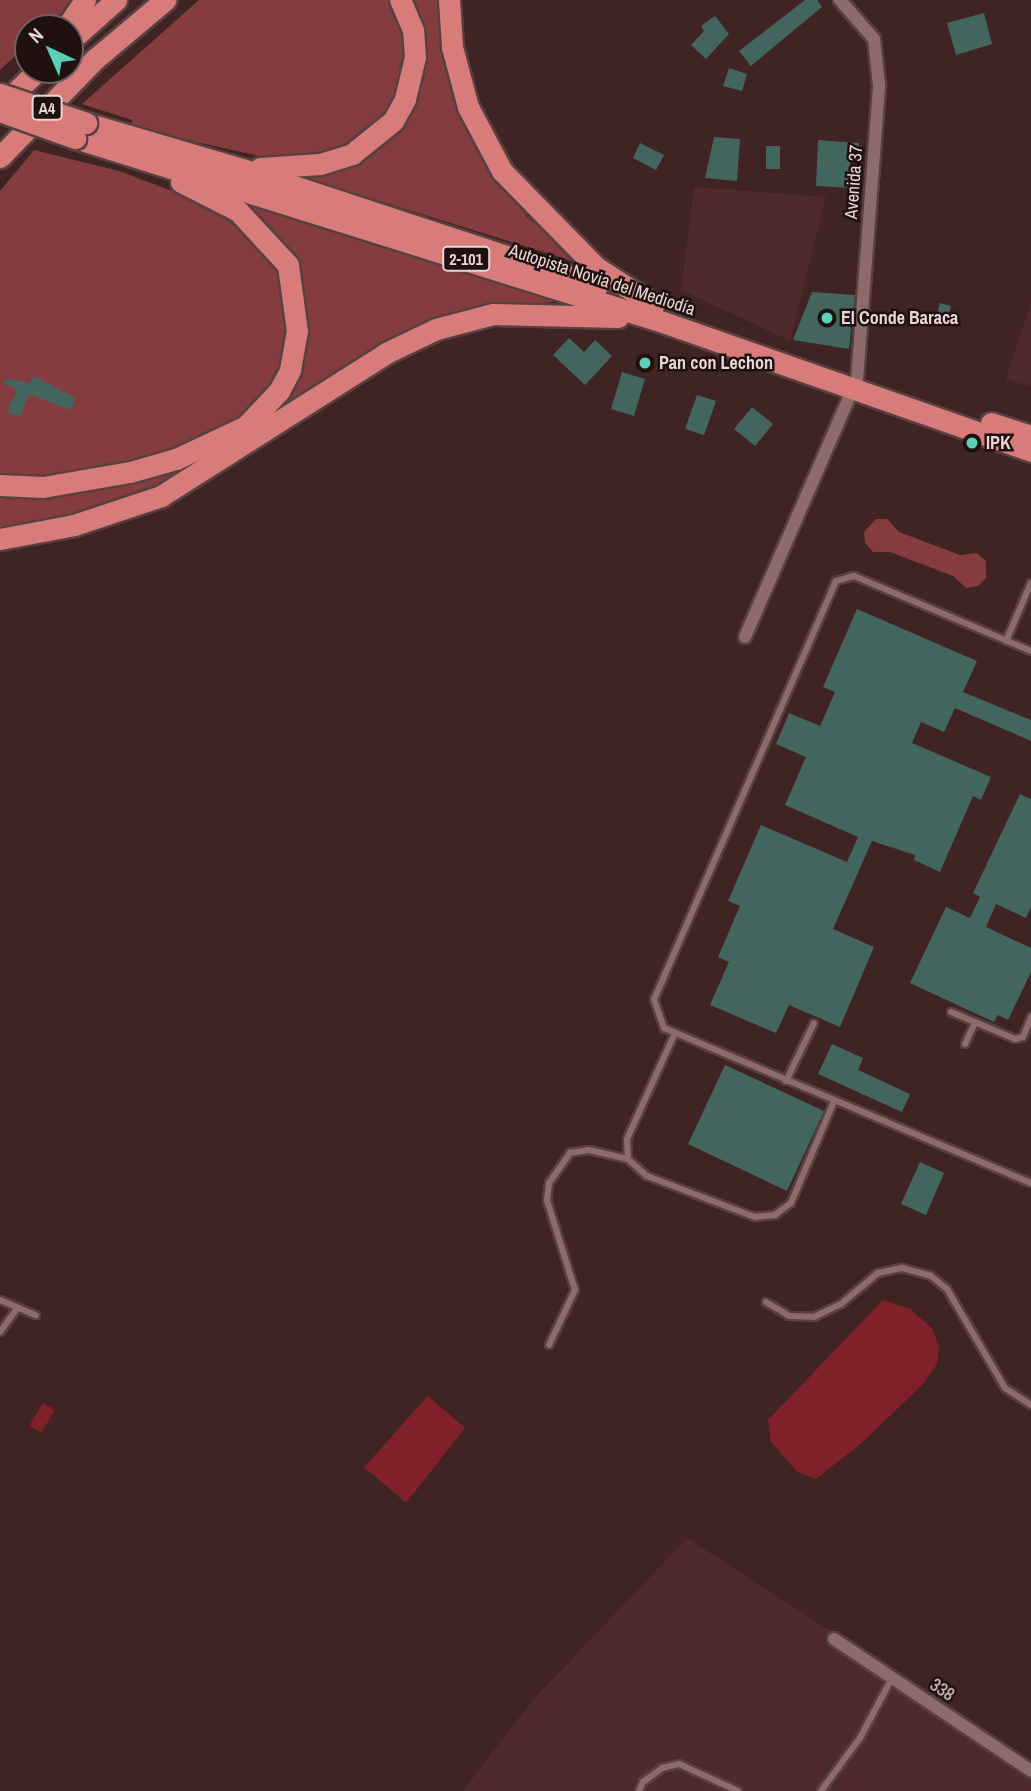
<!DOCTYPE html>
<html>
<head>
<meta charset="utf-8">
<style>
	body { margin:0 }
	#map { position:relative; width:1031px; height:1791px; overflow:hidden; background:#402323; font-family:"Archivo Narrow",sans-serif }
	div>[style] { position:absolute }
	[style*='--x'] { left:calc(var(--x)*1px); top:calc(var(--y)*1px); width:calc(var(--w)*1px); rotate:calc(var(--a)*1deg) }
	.built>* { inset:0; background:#4e2b2a }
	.green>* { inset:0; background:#853c3e }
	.water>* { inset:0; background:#802029 }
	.building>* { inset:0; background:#42665e }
	.roads { filter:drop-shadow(2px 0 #584040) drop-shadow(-2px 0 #584040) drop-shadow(0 2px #584040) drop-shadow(0 -2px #584040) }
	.lane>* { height:6px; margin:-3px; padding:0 3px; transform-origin:3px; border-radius:3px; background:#8d6b6a }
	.street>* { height:12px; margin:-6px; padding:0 6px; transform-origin:6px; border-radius:6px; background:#8d6b6a }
	.highway>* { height:21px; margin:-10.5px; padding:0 10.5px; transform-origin:10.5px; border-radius:10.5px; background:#d77c7b }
	.bridges { filter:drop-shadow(2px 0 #584040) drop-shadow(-2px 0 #584040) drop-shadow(0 2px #584040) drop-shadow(0 -2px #584040) }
	.highway-bridge>* { height:21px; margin:-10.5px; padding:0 10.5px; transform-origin:10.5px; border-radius:10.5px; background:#d77c7b }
	.dots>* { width:19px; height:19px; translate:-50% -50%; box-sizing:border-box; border:4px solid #1e1110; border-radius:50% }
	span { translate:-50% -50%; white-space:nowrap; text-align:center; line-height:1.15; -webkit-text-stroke:5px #1e1110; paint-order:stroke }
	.shield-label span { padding:2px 5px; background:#1e1110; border:2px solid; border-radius:5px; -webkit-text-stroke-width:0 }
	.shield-label { font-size:16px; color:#e9d5d4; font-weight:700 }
	.street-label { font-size:18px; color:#e9d5d4 }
	.poi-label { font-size:18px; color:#e9d5d4; font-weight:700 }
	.left { translate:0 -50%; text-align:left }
	.north { position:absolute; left:14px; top:14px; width:70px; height:70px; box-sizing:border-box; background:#1e1110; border:2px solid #6f5f5e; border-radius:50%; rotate:316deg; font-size:19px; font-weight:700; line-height:28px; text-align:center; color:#e9d5d4 }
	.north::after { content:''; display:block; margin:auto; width:24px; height:32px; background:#5dceb8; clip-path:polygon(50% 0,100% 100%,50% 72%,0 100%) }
</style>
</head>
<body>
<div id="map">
	<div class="built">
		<i style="clip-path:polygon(694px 187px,826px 197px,790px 341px,681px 290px)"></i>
		<i style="clip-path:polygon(1031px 301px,1031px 387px,1006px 379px)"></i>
		<i style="clip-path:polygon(687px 1538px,1031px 1761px,1031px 1791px,463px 1791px,531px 1702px)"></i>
	</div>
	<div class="green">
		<i style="clip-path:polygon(0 0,75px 0,45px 28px,28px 28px,28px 44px,0 70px)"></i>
		<i style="clip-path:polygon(199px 0,390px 0,408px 45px,404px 78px,391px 111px,348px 147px,308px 157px,268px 158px,132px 128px,132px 120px,82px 104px)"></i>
		<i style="clip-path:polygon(406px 0,440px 0,453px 93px,476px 145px,527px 217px,582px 264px,293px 174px,405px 118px)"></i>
		<i style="clip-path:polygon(34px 150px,119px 171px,209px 205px,249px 232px,274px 259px,287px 294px,286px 343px,279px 374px,245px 416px,209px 437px,115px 466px,43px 478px,0 475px,0 191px)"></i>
		<i style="clip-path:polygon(222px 193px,559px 301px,455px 315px,148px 492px,80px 515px,0 530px,0 489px,152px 475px,285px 388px,300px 286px)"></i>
		<i style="clip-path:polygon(876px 519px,887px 519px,899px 532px,960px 555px,977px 553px,986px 561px,986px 578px,978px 586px,966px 588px,953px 576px,890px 552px,873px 552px,865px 543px,864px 532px)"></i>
	</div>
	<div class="water">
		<i style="clip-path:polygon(883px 1300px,910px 1309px,932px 1328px,939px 1347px,937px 1364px,923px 1384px,863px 1442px,816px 1479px,797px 1472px,771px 1442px,768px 1420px)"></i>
		<i style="clip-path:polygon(428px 1396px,465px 1428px,406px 1503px,364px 1467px)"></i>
		<i style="clip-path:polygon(43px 1403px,55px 1410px,41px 1433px,29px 1426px)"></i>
	</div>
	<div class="building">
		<i style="clip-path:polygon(805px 0,817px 0,822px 7px,751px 66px,739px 51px)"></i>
		<i style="clip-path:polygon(984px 13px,992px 44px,956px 55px,947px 23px)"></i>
		<i style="clip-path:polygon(715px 16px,729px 34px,706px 59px,691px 45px,704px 31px,701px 26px)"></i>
		<i style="clip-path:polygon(729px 68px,747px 74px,742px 91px,723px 86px)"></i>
		<i style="clip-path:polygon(714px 137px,740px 139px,737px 181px,705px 178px)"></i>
		<i style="clip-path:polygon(818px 140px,859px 143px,858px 159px,850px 158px,849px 188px,816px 186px)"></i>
		<i style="clip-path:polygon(640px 143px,664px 155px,656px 170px,633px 158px)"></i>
		<i style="clip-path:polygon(766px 146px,780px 146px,780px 169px,766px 169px)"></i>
		<i style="clip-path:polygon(812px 292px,855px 295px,849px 349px,793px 340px)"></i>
		<i style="clip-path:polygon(940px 303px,951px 306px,947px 320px,936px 317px)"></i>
		<i style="clip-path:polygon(569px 338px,584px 352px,595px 340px,612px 356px,585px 385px,553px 355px)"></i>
		<i style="clip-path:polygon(622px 372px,645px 379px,634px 416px,611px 409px)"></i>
		<i style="clip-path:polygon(34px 376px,76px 398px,71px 410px,29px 394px,20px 417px,7px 412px,17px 389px,4px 384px,5px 379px,29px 383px)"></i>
		<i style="clip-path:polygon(697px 395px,716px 401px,704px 435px,685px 429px)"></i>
		<i style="clip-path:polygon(752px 407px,773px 424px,755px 446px,734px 429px)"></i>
		<i style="clip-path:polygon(857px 609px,977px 661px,963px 692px,1031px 720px,1031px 741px,955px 708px,944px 732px,921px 722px,912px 743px,991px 777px,981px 800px,973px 796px,940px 872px,914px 860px,915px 855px,872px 841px,833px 929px,874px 947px,840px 1027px,789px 1005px,776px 1033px,710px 1005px,729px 962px,718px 957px,740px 906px,728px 901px,761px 825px,847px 862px,858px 837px,785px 805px,806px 757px,776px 744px,789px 713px,820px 726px,835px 692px,823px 687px)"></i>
		<i style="clip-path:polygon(1020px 794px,1031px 799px,1031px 907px,1026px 918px,996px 904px,986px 927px,1031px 948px,1031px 972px,1008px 1020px,998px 1015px,994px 1022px,910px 983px,946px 907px,970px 918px,980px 897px,973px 893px)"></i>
		<i style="clip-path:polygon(832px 1044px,863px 1058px,858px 1070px,910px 1094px,902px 1112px,818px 1074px)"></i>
		<i style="clip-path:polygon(725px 1065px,824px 1111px,787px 1191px,688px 1144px)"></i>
		<i style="clip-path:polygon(920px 1162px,944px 1173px,926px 1215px,901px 1204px)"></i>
	</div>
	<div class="roads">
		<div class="lane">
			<i style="--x:1006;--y:641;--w:63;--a:-66.7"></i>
			<i style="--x:1031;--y:651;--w:192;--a:-157"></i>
			<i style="--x:854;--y:576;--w:19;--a:164"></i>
			<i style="--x:836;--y:581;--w:456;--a:113.5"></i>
			<i style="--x:654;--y:999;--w:31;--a:71"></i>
			<i style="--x:664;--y:1028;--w:398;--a:22.9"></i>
			<i style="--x:951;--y:1012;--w:69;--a:22.9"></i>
			<i style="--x:1015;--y:1039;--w:8;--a:-14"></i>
			<i style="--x:1023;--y:1037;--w:22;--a:-68"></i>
			<i style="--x:675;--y:1033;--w:116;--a:114.4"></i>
			<i style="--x:627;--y:1139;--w:20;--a:87"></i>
			<i style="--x:628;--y:1159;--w:25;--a:42"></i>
			<i style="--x:647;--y:1176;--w:116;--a:20.8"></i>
			<i style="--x:755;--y:1217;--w:20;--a:-6"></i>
			<i style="--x:775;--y:1215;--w:20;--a:-37"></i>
			<i style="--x:791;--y:1203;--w:111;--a:-67.1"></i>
			<i style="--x:965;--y:1044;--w:23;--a:-65"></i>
			<i style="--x:786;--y:1081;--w:64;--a:-64.2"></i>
			<i style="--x:0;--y:1300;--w:39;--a:23"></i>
			<i style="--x:766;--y:1302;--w:27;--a:31"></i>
			<i style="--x:789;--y:1316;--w:25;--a:2"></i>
			<i style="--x:814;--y:1317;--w:30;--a:-26"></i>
			<i style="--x:841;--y:1304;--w:48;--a:-40"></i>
			<i style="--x:878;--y:1273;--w:25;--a:-12"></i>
			<i style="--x:902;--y:1268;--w:30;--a:15"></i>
			<i style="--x:931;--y:1276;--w:21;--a:39"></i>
			<i style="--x:947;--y:1289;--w:115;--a:59.6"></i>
			<i style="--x:1005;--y:1388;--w:31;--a:33"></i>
			<i style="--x:0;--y:1332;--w:29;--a:-54"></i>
			<i style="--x:549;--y:1345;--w:61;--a:-64.7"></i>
			<i style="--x:575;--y:1290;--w:94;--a:-107.3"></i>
			<i style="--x:547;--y:1200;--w:17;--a:-83"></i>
			<i style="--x:549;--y:1183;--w:37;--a:-55"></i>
			<i style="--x:570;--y:1153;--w:19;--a:-9"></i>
			<i style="--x:589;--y:1150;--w:40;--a:13"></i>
			<i style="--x:639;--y:1791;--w:10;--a:-66"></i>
			<i style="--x:643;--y:1782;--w:24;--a:-36"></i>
			<i style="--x:662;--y:1768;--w:17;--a:-13"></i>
			<i style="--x:679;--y:1764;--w:65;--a:24.6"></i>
			<i style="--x:821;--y:1791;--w:66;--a:-53.7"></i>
			<i style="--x:860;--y:1738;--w:68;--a:-61.9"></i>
		</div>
		<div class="street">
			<i style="--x:745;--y:637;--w:280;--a:-66.5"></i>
			<i style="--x:857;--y:380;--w:296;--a:-85.7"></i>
			<i style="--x:879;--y:85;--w:46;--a:-96.2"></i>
			<i style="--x:874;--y:39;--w:52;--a:-131.1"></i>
			<i style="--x:834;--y:1639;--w:237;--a:33.8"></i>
		</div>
		<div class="highway">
			<i style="--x:449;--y:0;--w:47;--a:86.3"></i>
			<i style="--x:452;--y:47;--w:62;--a:75.1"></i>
			<i style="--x:468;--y:107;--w:72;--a:62"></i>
			<i style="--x:502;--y:171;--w:134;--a:45.6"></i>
			<i style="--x:596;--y:267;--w:69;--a:33.2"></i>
			<i style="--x:66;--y:28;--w:34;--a:-56"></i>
			<i style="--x:70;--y:41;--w:62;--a:-41.7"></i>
			<i style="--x:0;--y:107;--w:53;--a:-44.2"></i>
			<i style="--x:86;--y:123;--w:163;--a:16.4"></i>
			<i style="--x:242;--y:169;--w:374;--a:18.2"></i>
			<i style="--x:75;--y:138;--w:616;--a:17.38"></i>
			<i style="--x:663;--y:322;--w:390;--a:19.3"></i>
			<i style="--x:0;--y:157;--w:136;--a:-45.9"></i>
			<i style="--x:95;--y:59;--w:92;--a:-40.1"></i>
			<i style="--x:260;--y:168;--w:60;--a:-3.8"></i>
			<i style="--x:320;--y:164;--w:34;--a:-17"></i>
			<i style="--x:352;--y:154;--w:53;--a:-38.8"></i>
			<i style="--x:393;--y:121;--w:25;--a:-61"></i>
			<i style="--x:405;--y:99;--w:43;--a:-76.6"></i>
			<i style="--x:415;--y:57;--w:27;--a:-94"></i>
			<i style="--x:413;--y:30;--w:33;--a:-113"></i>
			<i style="--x:991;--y:423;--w:42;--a:18"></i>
			<i style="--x:0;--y:485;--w:43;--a:2.7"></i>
			<i style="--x:43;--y:487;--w:88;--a:-9.8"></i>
			<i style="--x:130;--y:472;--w:48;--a:-15.8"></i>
			<i style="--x:176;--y:459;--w:77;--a:-25.2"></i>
			<i style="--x:246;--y:426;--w:48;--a:-46.7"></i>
			<i style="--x:279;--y:391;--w:24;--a:-62"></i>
			<i style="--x:290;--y:370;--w:40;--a:-80"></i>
			<i style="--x:297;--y:331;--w:67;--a:-97.8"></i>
			<i style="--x:288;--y:265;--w:74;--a:-132.8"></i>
			<i style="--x:238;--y:211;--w:64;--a:-153"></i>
			<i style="--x:0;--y:539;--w:75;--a:-10.7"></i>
			<i style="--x:74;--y:525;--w:92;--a:-18.4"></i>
			<i style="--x:161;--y:496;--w:267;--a:-32.4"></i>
			<i style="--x:386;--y:353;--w:55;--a:-25.6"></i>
			<i style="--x:436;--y:329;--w:59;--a:-14.7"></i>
			<i style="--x:493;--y:314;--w:125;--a:1.4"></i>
		</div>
	</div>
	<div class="bridges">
		<div class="highway-bridge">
			<i style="--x:0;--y:94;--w:91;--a:18.6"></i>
			<i style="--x:0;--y:111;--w:80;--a:19.8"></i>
		</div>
	</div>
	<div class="dots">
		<i style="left:827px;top:318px;background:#5dceb8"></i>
		<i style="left:645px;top:363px;background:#5dceb8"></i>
		<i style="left:972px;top:443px;background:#5dceb8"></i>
	</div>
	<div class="shield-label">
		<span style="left:47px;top:108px">A4</span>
		<span style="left:466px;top:259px">2-101</span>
	</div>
	<div class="street-label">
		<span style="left:854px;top:182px;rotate:-86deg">Avenida 37</span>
		<span style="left:602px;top:280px;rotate:18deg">Autopista Novia del Mediodía</span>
		<span style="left:942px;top:1690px;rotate:34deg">338</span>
	</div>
	<div class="poi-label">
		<span class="left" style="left:841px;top:318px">El Conde Baraca</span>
		<span class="left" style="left:659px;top:363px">Pan con Lechon</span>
		<span class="left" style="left:986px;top:443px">IPK</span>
	</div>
	<div class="north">N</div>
</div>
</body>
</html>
